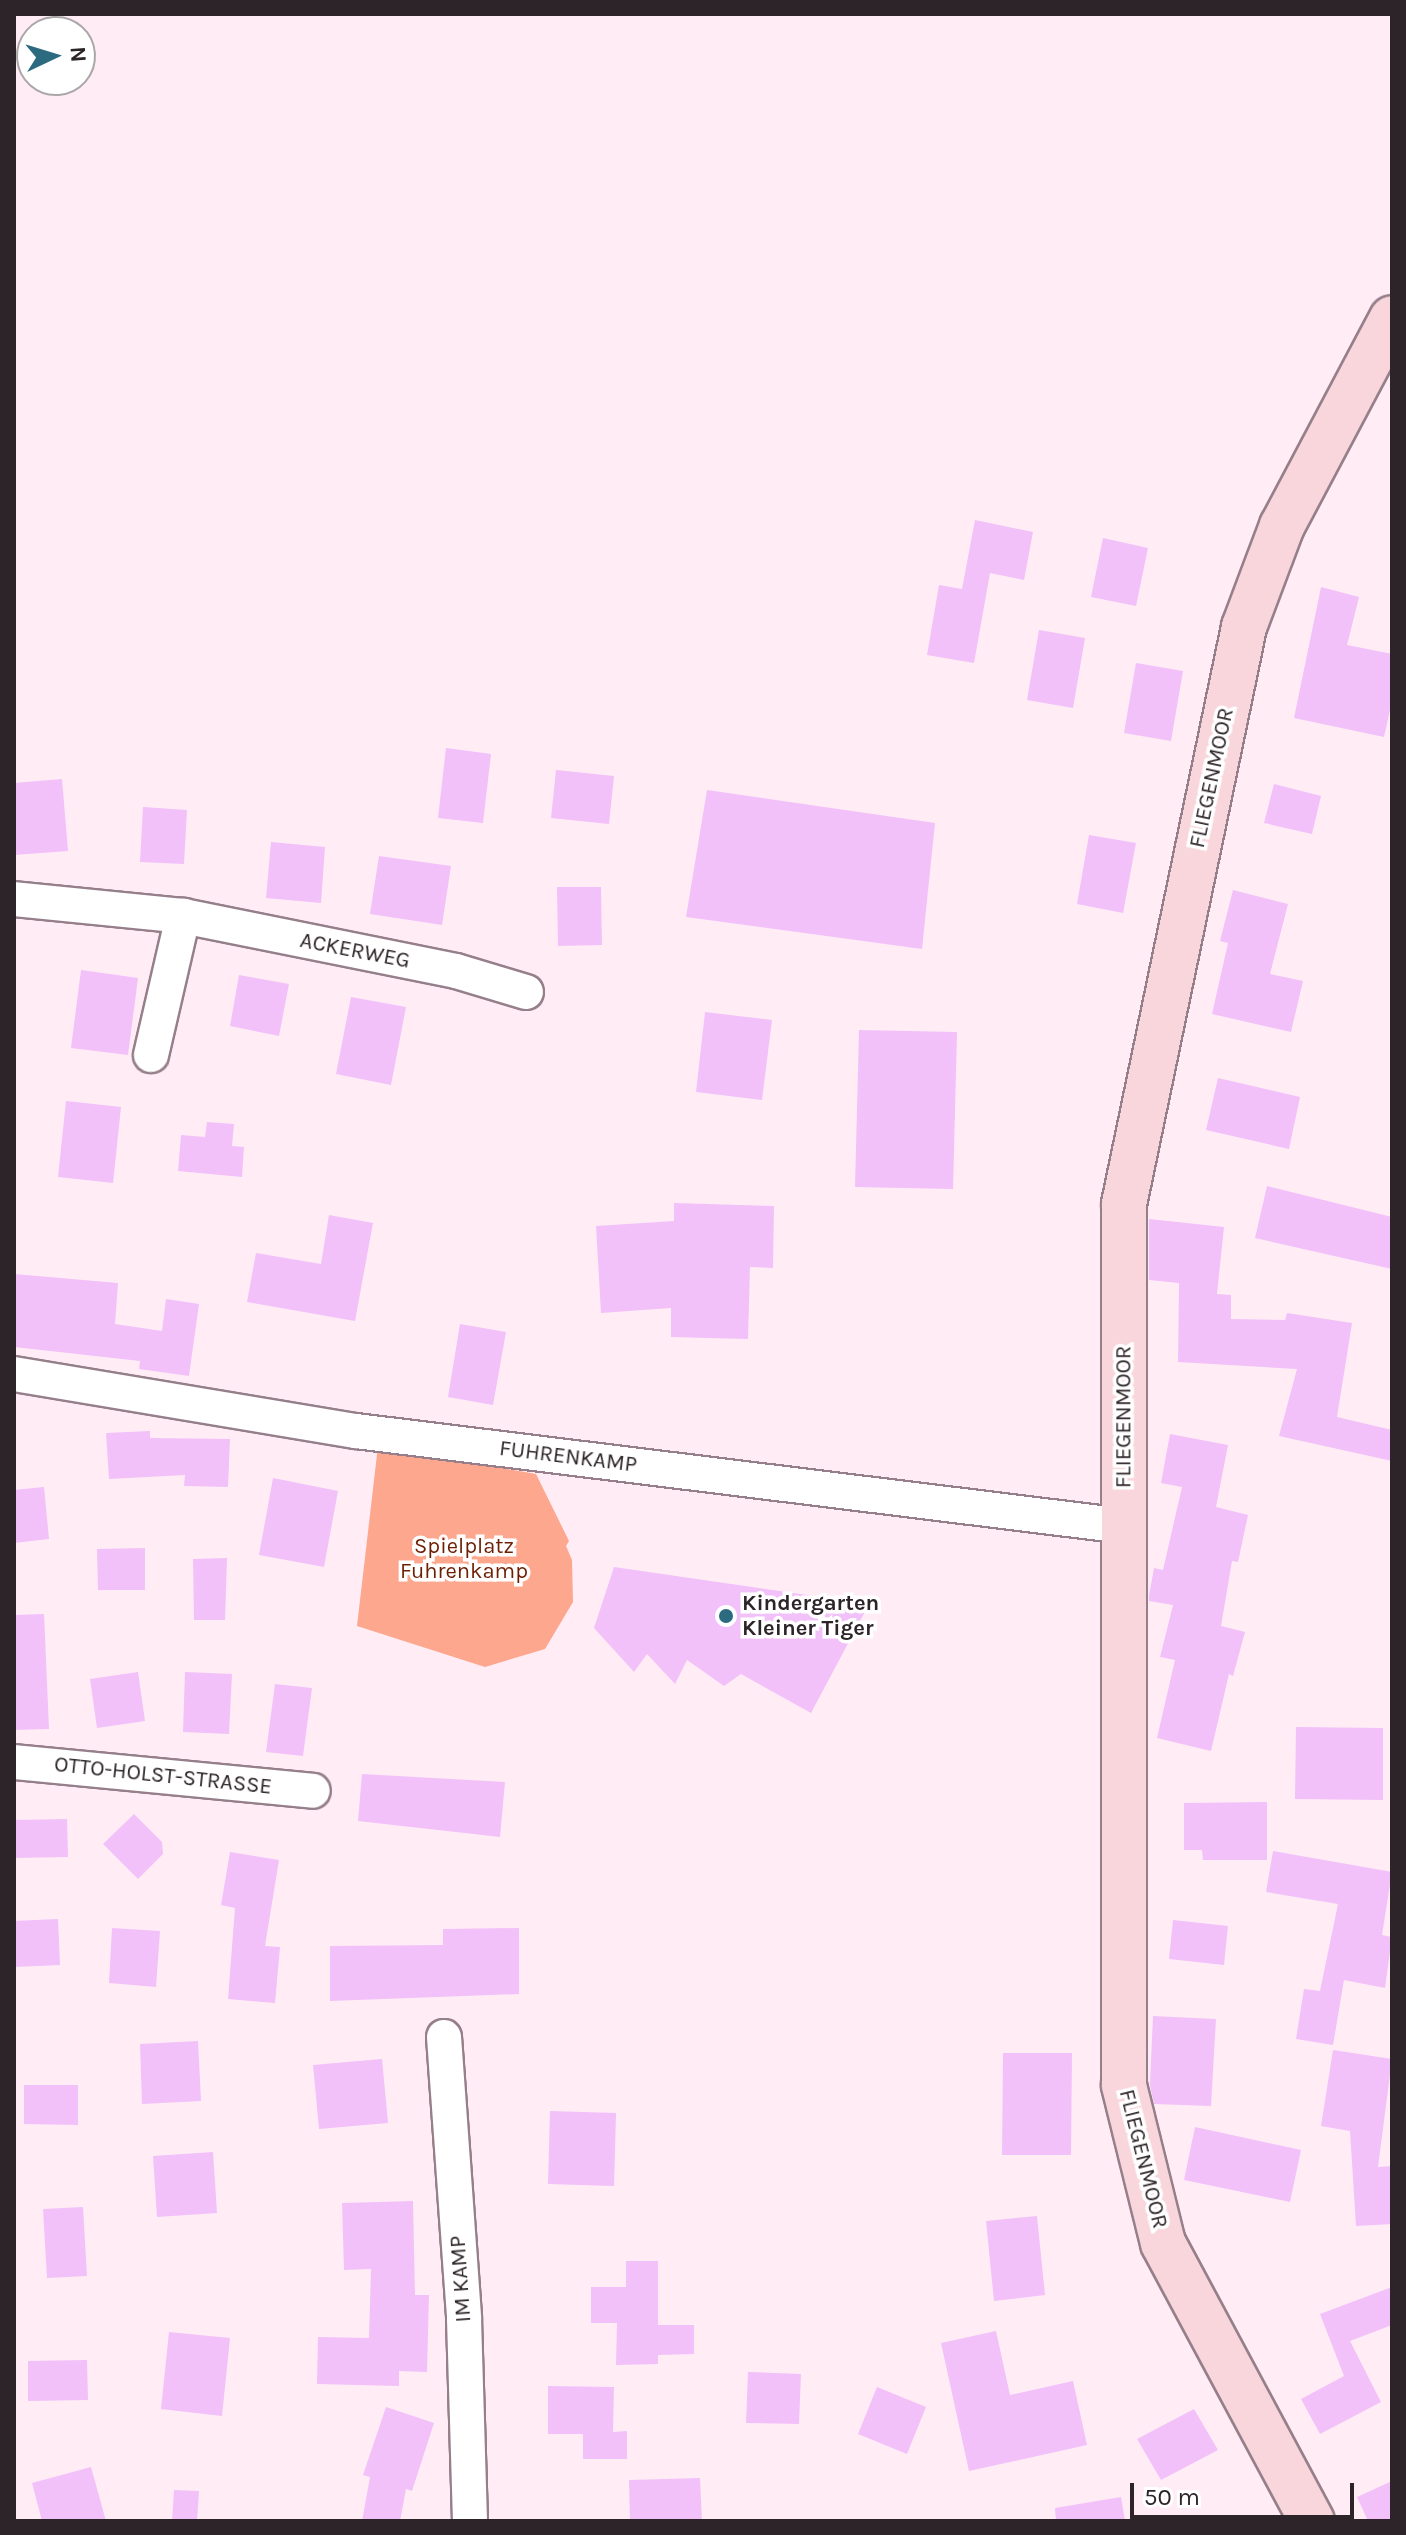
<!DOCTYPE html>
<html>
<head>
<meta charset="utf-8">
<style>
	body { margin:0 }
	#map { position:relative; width:1406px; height:2535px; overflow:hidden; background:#ffecf5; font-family:Karla,sans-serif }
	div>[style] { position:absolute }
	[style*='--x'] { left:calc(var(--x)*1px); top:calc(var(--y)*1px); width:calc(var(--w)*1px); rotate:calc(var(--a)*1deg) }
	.green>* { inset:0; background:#fca78e }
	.building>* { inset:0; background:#f2c1f9 }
	.roads { filter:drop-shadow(2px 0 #957f8a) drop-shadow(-2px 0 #957f8a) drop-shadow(0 2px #957f8a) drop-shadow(0 -2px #957f8a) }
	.street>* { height:34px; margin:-17px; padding:0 17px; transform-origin:17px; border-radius:17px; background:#fff }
	.secondary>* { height:44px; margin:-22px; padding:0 22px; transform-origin:22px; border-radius:22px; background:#f8d6db }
	.dots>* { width:22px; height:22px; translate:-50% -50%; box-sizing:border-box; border:4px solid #fff; border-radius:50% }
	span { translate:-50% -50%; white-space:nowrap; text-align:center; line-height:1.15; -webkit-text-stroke:7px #fff; paint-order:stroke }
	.street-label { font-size:22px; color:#2c2428 }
	.park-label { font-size:22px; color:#6d1e03 }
	.poi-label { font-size:22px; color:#2c2428; font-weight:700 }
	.left { translate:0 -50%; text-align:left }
	.frame { position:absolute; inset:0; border:16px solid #2c2428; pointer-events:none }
	.north { position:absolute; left:16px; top:16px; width:80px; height:80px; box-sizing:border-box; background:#fff; border:2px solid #aba7a9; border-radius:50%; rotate:86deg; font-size:22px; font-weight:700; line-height:32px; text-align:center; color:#2c2428 }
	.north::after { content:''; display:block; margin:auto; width:28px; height:36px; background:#2b6a7f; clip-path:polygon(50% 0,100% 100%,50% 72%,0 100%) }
	.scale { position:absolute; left:1130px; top:2483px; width:224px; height:36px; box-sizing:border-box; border:4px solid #2c2428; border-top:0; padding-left:10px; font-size:24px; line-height:28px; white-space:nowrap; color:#2c2428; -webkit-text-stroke:6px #fff; paint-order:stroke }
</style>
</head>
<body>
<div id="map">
	<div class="green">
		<i style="clip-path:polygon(378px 1446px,536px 1474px,569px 1541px,566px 1546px,572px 1560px,573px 1602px,545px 1649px,485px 1667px,357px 1626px)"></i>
	</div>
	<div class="building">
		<i style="clip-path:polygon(975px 520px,1033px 532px,1024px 580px,990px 573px,974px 663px,927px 655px,939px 585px,962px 589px)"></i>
		<i style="clip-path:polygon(1103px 538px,1148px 548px,1136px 606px,1091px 597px)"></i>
		<i style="clip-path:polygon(1321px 587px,1359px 597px,1347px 645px,1392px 654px,1392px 701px,1384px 737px,1294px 718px)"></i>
		<i style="clip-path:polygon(1039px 630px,1085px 638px,1073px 708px,1027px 700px)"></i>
		<i style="clip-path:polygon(1136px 663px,1183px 671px,1171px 741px,1124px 733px)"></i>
		<i style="clip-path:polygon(446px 748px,491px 754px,483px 823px,438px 818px)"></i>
		<i style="clip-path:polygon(556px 770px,614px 776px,609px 824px,551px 818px)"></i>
		<i style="clip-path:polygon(62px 779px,68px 851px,14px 855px,14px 783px)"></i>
		<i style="clip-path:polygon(1274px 784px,1321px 796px,1312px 834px,1264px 823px)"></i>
		<i style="clip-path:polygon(707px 790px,935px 823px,922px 949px,686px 917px)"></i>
		<i style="clip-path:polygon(143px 807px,187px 810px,184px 864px,140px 862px)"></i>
		<i style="clip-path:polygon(1089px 835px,1136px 843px,1123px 913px,1077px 904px)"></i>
		<i style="clip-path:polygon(271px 842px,325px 847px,321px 903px,266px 898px)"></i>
		<i style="clip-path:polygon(379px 856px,451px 866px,442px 925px,370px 914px)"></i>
		<i style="clip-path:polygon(557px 887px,601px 887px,602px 945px,558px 946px)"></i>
		<i style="clip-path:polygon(1233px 890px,1288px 904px,1270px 974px,1303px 981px,1291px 1032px,1212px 1014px,1228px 943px,1220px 941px)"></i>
		<i style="clip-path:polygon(81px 970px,138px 978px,128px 1055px,71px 1048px)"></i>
		<i style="clip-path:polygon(239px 975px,289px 984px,279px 1036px,230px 1026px)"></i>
		<i style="clip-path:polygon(351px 997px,406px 1007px,391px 1085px,336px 1074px)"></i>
		<i style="clip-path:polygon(705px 1012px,772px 1020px,762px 1100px,696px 1092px)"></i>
		<i style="clip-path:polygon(859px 1030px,957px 1032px,953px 1189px,855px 1187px)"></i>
		<i style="clip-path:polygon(1218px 1078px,1300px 1097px,1289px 1149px,1206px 1130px)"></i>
		<i style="clip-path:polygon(66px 1101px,121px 1107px,113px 1183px,58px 1177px)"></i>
		<i style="clip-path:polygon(207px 1122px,234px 1124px,232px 1146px,244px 1147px,242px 1177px,178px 1171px,181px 1135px,205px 1137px)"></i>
		<i style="clip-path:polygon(1267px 1186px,1392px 1217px,1392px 1269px,1255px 1238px)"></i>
		<i style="clip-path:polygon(674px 1203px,774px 1206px,773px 1268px,750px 1267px,748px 1339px,671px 1337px,671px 1308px,601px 1313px,596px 1226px,674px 1221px)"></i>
		<i style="clip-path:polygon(329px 1215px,373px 1223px,355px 1321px,247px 1302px,256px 1253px,321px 1264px)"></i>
		<i style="clip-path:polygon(1149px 1219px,1224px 1227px,1217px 1294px,1231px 1295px,1231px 1319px,1285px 1320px,1287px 1313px,1352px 1323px,1337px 1417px,1392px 1430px,1392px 1461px,1279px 1436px,1297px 1369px,1178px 1362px,1179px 1283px,1149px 1280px)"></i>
		<i style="clip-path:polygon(14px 1274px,118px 1283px,115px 1324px,162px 1331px,166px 1299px,199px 1304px,189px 1376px,139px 1369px,140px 1361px,14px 1347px)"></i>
		<i style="clip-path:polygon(460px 1324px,506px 1332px,493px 1405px,448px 1397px)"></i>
		<i style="clip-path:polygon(150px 1431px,150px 1438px,230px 1439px,228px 1487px,184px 1486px,185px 1475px,109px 1479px,106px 1433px)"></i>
		<i style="clip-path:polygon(1170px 1434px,1228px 1445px,1216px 1507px,1248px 1515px,1238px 1562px,1232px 1561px,1221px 1626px,1245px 1632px,1233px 1676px,1229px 1674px,1211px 1751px,1157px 1738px,1175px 1660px,1160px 1657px,1173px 1605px,1149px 1601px,1149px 1596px,1154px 1568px,1163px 1570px,1182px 1487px,1161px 1483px)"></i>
		<i style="clip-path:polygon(273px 1478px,338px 1491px,324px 1567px,259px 1555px)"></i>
		<i style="clip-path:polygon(44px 1487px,49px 1539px,14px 1543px,14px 1490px)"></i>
		<i style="clip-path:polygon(145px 1548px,145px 1590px,98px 1590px,97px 1549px)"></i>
		<i style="clip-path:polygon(227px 1558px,225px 1620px,194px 1620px,193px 1559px)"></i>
		<i style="clip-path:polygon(614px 1567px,869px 1604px,811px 1713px,741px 1674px,724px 1686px,687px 1660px,675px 1684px,647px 1654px,634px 1672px,594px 1628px)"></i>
		<i style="clip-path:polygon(44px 1614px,49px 1729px,14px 1730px,14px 1615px)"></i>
		<i style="clip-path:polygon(138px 1672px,145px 1721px,97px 1728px,90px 1679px)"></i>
		<i style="clip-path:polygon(185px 1672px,232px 1674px,229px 1734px,183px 1732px)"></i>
		<i style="clip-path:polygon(275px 1684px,312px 1688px,303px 1756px,266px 1752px)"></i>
		<i style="clip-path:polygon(1296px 1727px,1383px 1728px,1383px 1800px,1295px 1799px)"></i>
		<i style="clip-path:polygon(362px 1774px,505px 1782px,500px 1837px,358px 1821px)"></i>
		<i style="clip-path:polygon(1267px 1802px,1267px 1860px,1203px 1860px,1202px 1850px,1184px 1850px,1184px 1803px)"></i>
		<i style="clip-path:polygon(134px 1814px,162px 1842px,163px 1854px,138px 1879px,103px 1844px)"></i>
		<i style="clip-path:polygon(67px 1819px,68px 1857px,14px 1858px,14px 1820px)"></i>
		<i style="clip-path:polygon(1273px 1851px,1392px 1872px,1382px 1935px,1392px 1937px,1385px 1988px,1344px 1980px,1333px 2045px,1296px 2039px,1304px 1989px,1320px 1991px,1338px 1904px,1266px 1892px)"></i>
		<i style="clip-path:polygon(230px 1852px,279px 1860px,265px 1946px,280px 1947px,275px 2003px,228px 1999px,235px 1908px,221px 1905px)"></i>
		<i style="clip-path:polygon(58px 1919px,60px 1965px,14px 1967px,14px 1921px)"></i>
		<i style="clip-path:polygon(1173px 1920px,1228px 1926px,1224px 1965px,1169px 1959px)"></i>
		<i style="clip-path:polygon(112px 1928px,160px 1931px,156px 1987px,109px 1983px)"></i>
		<i style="clip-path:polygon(519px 1928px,519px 1994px,330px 2001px,330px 1946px,443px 1945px,443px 1929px)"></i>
		<i style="clip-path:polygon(1153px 2016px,1216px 2019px,1211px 2106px,1154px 2104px,1150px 2085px)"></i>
		<i style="clip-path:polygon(198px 2041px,201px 2101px,142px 2104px,140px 2044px)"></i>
		<i style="clip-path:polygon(1333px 2050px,1392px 2059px,1378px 2167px,1392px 2166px,1392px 2224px,1356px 2226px,1350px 2131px,1321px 2126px)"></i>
		<i style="clip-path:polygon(1003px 2053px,1072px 2053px,1071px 2155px,1002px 2155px)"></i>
		<i style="clip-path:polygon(382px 2059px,388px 2123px,319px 2129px,313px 2065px)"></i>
		<i style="clip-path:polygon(24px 2085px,78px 2085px,78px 2125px,24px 2124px)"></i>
		<i style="clip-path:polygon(550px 2111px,616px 2113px,614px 2186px,548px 2184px)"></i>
		<i style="clip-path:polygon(1195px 2127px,1301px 2150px,1290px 2202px,1184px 2180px)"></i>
		<i style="clip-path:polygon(213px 2152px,217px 2213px,157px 2217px,153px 2156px)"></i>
		<i style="clip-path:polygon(413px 2201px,415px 2295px,429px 2295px,427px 2372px,399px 2371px,399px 2386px,317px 2384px,318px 2337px,369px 2338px,371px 2269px,344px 2270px,342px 2203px)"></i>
		<i style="clip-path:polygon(83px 2207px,87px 2276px,47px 2278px,43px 2209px)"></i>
		<i style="clip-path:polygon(1037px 2216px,1045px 2295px,994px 2301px,986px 2221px)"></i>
		<i style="clip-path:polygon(626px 2261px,658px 2261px,658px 2325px,694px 2325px,694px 2354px,658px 2355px,658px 2364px,616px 2365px,617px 2323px,591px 2323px,591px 2287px,626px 2287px)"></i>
		<i style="clip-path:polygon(1392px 2287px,1392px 2325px,1350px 2341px,1381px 2402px,1320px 2434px,1301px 2399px,1344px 2376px,1320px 2314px)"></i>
		<i style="clip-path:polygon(996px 2331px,1010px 2395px,1073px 2381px,1087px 2445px,969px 2471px,941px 2343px)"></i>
		<i style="clip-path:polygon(169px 2332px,230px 2338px,222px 2416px,161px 2409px)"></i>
		<i style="clip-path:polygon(87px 2360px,88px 2400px,28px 2401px,28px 2361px)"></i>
		<i style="clip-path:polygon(748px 2372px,801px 2374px,799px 2424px,746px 2423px)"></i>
		<i style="clip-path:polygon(548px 2386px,614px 2387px,613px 2432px,627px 2431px,627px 2459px,583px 2459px,583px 2434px,548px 2434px)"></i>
		<i style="clip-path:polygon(877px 2387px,926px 2407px,907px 2454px,858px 2434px)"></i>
		<i style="clip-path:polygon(386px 2407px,434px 2423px,412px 2491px,406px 2489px,400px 2521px,362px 2521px,370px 2477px,363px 2475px)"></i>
		<i style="clip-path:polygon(1194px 2409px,1218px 2450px,1161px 2480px,1137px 2439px)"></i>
		<i style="clip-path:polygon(91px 2467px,106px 2521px,42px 2521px,32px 2483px)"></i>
		<i style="clip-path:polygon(700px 2478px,702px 2521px,630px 2521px,629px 2480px)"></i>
		<i style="clip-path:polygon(1392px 2481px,1392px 2521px,1368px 2521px,1357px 2497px)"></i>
		<i style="clip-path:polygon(174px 2490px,199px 2491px,197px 2521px,172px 2521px)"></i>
		<i style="clip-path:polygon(1121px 2497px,1125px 2521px,1056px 2521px,1055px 2508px)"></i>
	</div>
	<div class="roads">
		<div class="street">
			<i style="--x:14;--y:899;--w:170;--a:5.7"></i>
			<i style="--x:183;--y:916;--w:278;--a:11.4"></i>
			<i style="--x:456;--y:971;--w:73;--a:16.7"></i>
			<i style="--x:151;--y:1055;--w:143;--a:-77"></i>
			<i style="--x:14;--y:1374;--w:347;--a:9.5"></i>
			<i style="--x:356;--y:1431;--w:774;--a:7.05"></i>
			<i style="--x:14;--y:1762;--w:300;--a:5.5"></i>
			<i style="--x:444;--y:2037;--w:283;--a:85.9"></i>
			<i style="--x:464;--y:2319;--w:202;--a:88.3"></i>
		</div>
		<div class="secondary">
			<i style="--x:1312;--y:2521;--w:315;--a:-118.2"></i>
			<i style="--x:1163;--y:2243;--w:163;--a:-103.9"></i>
			<i style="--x:1124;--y:2085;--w:881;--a:-90"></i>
			<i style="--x:1124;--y:1204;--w:589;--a:-78.25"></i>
			<i style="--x:1244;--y:627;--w:108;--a:-69.4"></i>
			<i style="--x:1282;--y:526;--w:235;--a:-62.1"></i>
		</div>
	</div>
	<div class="dots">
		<i style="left:726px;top:1616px;background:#2b6a7f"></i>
	</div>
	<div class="street-label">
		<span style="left:1212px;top:778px;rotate:-78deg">FLIEGENMOOR</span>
		<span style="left:355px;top:951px;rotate:11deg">ACKERWEG</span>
		<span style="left:1124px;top:1417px;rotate:-90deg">FLIEGENMOOR</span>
		<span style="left:568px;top:1457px;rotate:7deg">FUHRENKAMP</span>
		<span style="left:163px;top:1776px;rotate:6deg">OTTO-HOLST-STRASSE</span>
		<span style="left:1143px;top:2159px;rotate:76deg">FLIEGENMOOR</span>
		<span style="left:461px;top:2279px;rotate:-94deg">IM KAMP</span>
	</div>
	<div class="park-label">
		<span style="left:464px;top:1559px">Spielplatz<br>Fuhrenkamp</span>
	</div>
	<div class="poi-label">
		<span class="left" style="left:742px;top:1616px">Kindergarten<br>Kleiner Tiger</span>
	</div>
	<div class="frame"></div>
	<div class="north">N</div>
	<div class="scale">50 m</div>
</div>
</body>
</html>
